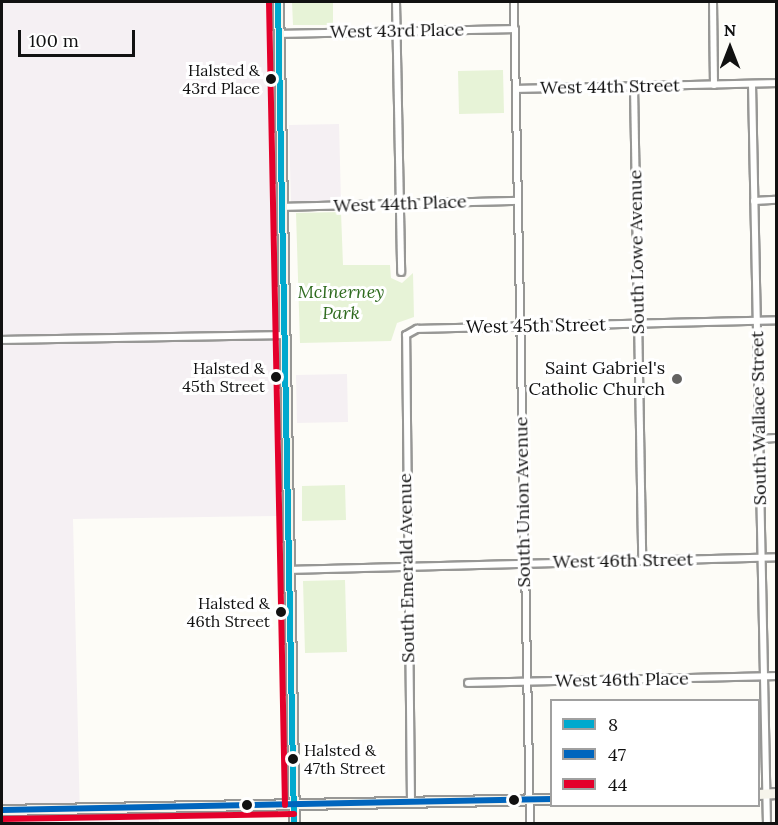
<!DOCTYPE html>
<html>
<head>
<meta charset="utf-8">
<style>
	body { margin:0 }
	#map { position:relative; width:778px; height:825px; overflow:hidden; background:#fdfcf7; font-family:Lora,serif }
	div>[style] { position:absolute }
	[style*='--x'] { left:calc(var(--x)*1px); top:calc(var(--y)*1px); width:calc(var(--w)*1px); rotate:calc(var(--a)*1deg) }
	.industrial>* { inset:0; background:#f5f0f3 }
	.green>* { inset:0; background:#e7f3d7 }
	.roads { filter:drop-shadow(2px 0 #979795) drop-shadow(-2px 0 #979795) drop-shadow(0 2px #979795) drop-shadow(0 -2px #979795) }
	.street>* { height:6px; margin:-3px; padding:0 3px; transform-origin:3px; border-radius:3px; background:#fffffe }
	.secondary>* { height:9px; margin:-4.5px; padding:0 4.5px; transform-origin:4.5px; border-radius:4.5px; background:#f6f4eb }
	.bus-1>* { height:6px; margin:-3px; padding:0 3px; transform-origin:3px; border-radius:3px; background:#00a9ce }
	.bus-2>* { height:6px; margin:-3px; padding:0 3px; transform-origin:3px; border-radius:3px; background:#0065bd }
	.bus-3>* { height:6px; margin:-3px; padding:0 3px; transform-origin:3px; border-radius:3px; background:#e4002b }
	.dots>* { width:16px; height:16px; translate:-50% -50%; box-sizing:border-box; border:3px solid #fff; border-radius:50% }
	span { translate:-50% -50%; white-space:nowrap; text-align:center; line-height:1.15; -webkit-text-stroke:6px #fff; paint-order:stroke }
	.bus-label { font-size:16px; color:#111 }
	.right { translate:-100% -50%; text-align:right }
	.left { translate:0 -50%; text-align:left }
	.street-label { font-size:18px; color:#111 }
	.park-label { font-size:18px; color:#2f6b1f; font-style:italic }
	.poi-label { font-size:18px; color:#111 }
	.frame { position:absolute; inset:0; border:3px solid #111; pointer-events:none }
	.legend { position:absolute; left:550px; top:699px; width:210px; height:108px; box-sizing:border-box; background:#fff; border:2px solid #a0a0a0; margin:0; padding:8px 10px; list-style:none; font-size:18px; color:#111 }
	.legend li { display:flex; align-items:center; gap:12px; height:30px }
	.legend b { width:30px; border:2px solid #a0a0a0 }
	.north { position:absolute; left:700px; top:18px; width:60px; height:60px; -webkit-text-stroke:4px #fff; paint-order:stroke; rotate:0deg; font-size:16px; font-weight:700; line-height:24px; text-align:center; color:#111 }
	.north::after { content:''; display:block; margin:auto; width:21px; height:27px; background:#111; clip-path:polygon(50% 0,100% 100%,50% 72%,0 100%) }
	.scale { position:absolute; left:18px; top:30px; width:117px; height:27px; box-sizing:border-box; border:3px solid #111; border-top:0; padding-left:8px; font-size:18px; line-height:21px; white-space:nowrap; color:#111; -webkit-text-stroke:4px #fff; paint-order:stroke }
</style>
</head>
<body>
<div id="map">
	<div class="industrial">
		<i style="clip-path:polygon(2px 2px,274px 2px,279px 516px,73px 519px,80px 819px,159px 817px,159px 823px,2px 824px)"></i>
		<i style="clip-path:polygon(339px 124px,341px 202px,291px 203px,289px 125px)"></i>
		<i style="clip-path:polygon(347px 374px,348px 422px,297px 423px,296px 375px)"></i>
	</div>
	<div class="green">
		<i style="clip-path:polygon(292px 2px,333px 2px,333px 25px,293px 25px)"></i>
		<i style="clip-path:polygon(503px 70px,504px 113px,459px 114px,458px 71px)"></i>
		<i style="clip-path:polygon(341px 212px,343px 265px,390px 265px,391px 278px,402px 283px,413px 273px,414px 317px,397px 323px,391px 341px,300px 343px,296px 213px)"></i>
		<i style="clip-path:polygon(345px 485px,346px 520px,302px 521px,302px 486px)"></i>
		<i style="clip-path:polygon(345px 580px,347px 652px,305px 653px,303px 581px)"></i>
	</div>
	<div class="roads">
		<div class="street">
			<i style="--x:396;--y:2;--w:270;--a:88.9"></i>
			<i style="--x:514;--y:2;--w:822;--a:88.88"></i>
			<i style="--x:713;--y:2;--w:83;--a:89.3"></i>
			<i style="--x:279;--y:34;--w:236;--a:-1.2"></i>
			<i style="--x:752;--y:84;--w:740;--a:88.84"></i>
			<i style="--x:634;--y:86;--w:475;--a:89"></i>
			<i style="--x:516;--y:89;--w:260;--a:-1.3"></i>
			<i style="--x:754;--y:201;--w:22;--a:-3"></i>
			<i style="--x:282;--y:207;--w:236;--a:-1.5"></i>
			<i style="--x:2;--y:340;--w:283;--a:-1"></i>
			<i style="--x:759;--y:439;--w:17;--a:-3"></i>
			<i style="--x:289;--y:570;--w:487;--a:-1.5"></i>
			<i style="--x:468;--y:683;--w:308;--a:-1.3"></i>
			<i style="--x:411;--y:802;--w:467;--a:-90.6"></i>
			<i style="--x:406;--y:335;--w:13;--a:-29"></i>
			<i style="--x:417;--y:329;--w:359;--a:-1.4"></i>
		</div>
		<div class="secondary">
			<i style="--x:278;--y:2;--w:822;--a:88.88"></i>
			<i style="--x:758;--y:794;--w:18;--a:-3"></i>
			<i style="--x:2;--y:810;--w:550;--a:-1.15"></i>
		</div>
	</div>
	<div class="bus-1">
		<i style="--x:278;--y:2;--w:822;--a:88.88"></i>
	</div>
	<div class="bus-2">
		<i style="--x:2;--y:810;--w:550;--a:-1.15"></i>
	</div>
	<div class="bus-3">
		<i style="--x:269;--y:2;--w:803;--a:88.86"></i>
		<i style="--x:2;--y:819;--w:292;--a:-1"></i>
	</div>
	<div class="dots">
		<i style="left:271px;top:79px;background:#111"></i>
		<i style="left:276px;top:377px;background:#111"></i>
		<i style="left:677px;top:379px;background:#646362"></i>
		<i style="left:281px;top:612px;background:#111"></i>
		<i style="left:293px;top:759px;background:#111"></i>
		<i style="left:514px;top:800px;background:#111"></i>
		<i style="left:247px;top:805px;background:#111"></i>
	</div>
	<div class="bus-label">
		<span class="right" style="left:260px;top:79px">Halsted &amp;<br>43rd Place</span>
		<span class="right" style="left:265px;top:377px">Halsted &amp;<br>45th Street</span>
		<span class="right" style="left:270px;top:612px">Halsted &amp;<br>46th Street</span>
		<span class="left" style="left:304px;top:759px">Halsted &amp;<br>47th Street</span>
	</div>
	<div class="street-label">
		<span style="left:397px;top:31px;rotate:-1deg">West 43rd Place</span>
		<span style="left:610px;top:87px;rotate:-1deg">West 44th Street</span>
		<span style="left:400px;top:204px;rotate:-2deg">West 44th Place</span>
		<span style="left:637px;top:252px;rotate:-91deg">South Lowe Avenue</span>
		<span style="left:536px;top:326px;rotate:-1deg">West 45th Street</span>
		<span style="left:759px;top:418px;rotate:-91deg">South Wallace Street</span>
		<span style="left:523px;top:502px;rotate:-91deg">South Union Avenue</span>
		<span style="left:623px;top:561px;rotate:-1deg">West 46th Street</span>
		<span style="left:407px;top:568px;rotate:-91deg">South Emerald Avenue</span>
		<span style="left:622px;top:680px;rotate:-1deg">West 46th Place</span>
	</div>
	<div class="park-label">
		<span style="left:341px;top:303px">McInerney<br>Park</span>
	</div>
	<div class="poi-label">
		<span class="right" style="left:665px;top:379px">Saint Gabriel's<br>Catholic Church</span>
	</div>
	<div class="frame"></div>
	<ul class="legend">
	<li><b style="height:8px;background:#00a9ce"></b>8</li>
	<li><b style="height:8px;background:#0065bd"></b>47</li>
	<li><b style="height:8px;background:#e4002b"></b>44</li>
	</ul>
	<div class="north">N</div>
	<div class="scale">100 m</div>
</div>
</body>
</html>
